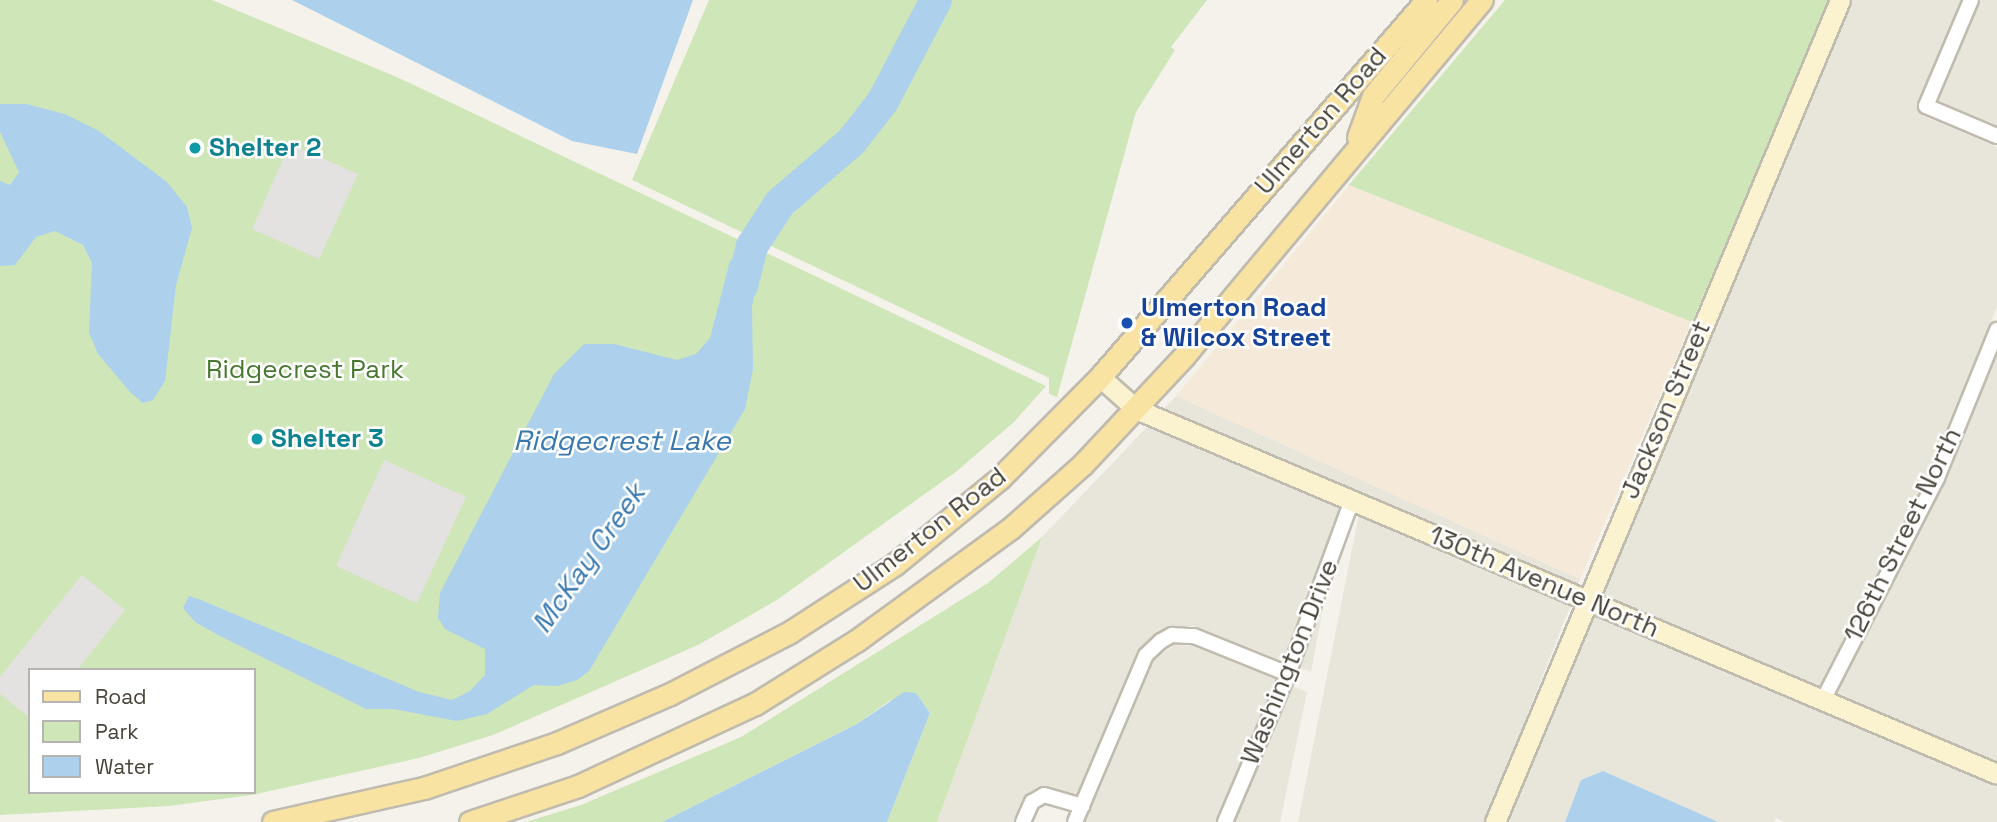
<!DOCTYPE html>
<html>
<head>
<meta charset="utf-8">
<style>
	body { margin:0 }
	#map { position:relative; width:1997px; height:822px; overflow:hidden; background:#f5f2ec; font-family:"Space Grotesk",sans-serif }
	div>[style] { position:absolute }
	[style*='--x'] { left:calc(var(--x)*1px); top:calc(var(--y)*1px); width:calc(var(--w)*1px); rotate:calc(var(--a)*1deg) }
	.residential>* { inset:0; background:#e8e5da }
	.commercial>* { inset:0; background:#f5ead9 }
	.green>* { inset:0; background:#cfe6b8 }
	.parking>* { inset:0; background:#e4e2e0 }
	.water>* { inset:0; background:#add0ed }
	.river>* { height:32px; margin:-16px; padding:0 16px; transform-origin:16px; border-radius:16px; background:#add0ed }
	.roads { filter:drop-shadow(2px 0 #c0bbaf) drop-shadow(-2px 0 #c0bbaf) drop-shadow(0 2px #c0bbaf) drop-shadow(0 -2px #c0bbaf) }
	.street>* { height:14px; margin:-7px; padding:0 7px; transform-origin:7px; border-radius:7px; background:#fff }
	.secondary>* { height:19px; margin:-9.5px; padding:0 9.5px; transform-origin:9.5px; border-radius:9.5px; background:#fbf3cf }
	.primary>* { height:21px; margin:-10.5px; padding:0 10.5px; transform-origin:10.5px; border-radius:10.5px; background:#f8e3a2 }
	.dots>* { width:19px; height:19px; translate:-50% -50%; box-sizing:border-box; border:4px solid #fff; border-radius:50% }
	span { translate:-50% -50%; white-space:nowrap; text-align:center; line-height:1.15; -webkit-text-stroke:5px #fff; paint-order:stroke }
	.street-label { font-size:26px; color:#49443a }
	.culture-label { font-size:26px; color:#0d838f; font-weight:700 }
	.left { translate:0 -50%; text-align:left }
	.transit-label { font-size:26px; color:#164399; font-weight:700 }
	.park-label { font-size:26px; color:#487830 }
	.water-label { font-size:28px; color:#3878af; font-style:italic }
	.legend { position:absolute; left:28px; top:668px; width:228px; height:126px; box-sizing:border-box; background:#fff; border:2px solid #b6b4b0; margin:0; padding:9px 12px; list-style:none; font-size:21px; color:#49443a }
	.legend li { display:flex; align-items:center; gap:14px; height:35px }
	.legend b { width:35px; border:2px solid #b6b4b0 }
</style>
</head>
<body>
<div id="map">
	<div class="residential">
		<i style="clip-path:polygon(1849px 0,1961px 0,1918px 103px,1923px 116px,1997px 147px,1997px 306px,1929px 474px,1819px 687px,1598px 594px)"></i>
		<i style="clip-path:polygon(1981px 0,1997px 0,1997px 125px,1938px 101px)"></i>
		<i style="clip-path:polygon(1997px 354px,1997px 763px,1836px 694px,1945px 483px)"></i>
		<i style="clip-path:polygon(1176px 396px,1580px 579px,1577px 585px,1163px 409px)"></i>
		<i style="clip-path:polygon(1149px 425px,1342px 507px,1311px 672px,1195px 626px,1168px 626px,1137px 652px,1077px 794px,1040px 786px,1023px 798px,1014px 822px,937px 822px,1042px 537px)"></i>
		<i style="clip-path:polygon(1359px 514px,1571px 604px,1485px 822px,1298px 822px)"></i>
		<i style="clip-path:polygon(1590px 612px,1997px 785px,1997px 822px,1785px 822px,1776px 818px,1774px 822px,1718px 822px,1603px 771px,1581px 780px,1565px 822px,1505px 822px)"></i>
		<i style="clip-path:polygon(1174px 645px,1192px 646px,1307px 692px,1280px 822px,1085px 822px,1153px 661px)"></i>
	</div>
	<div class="commercial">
		<i style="clip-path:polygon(1349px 185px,1692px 322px,1580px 579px,1176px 396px)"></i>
	</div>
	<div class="green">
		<i style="clip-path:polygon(evenodd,0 0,212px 0,399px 78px,1046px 386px,1014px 422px,957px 471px,777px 600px,698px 645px,493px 735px,419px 758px,252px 795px,169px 806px,0 815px,0 0,30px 670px,254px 670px,254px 792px,30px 792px,30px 670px)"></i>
		<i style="clip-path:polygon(709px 0,1207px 0,1171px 47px,1175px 50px,1136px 112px,1057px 397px,1049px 394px,1049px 378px,632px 180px)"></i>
		<i style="clip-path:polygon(1505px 0,1830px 0,1692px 322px,1349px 185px)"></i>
		<i style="clip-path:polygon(1042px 537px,937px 822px,887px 822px,930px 713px,916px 693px,889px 701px,857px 724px,662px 822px,526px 822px,581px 805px,741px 737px,988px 583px)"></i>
	</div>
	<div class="parking">
		<i style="clip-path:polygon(290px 144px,358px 174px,319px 259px,252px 229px)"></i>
		<i style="clip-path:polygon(384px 460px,466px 497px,417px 603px,336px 566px)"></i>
		<i style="clip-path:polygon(82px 575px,125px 610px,77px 670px,30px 670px,30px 718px,0 694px,0 677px)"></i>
	</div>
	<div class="water">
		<i style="clip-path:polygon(292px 0,693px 0,637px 154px,572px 141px)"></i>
		<i style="clip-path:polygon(0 104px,26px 104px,65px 114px,99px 131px,167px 182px,187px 207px,192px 228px,176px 285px,165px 381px,153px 400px,143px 403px,131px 393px,98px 354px,89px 332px,92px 263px,83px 245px,55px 231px,36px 237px,15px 265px,0 266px,0 181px,10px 185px,19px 172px,0 132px)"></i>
		<i style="clip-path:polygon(752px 246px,760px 265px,752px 306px,753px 369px,745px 409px,589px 671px,577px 680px,558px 686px,534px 685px,487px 714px,457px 721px,393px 709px,366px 709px,220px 636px,195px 622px,183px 608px,189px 596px,201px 600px,419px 692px,452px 700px,470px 691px,485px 675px,485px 649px,445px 629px,438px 618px,440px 593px,554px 374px,584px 344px,614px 344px,677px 360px,696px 354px,710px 338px,730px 261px)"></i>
		<i style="clip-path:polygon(904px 692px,916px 693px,930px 713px,887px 822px,662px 822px,857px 724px)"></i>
		<i style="clip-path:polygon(1603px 771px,1698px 813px,1718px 822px,1565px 822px,1581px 780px)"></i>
	</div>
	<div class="river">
		<i style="--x:742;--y:286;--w:41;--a:-76"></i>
		<i style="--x:752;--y:246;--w:51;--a:-56.9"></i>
		<i style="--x:780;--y:203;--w:95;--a:-40.7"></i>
		<i style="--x:852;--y:141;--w:51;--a:-52.2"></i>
		<i style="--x:883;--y:101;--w:114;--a:-62.3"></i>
	</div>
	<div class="roads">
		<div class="street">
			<i style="--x:1971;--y:0;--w:115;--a:113"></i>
			<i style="--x:1926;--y:106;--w:77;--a:22.9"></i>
			<i style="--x:1823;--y:700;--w:250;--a:-62.8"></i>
			<i style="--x:1937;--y:478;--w:160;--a:-67.9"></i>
			<i style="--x:1023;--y:822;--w:22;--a:-66"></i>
			<i style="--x:1032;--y:802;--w:14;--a:-30"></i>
			<i style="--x:1044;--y:795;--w:40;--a:16"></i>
			<i style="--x:1075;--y:822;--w:181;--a:-67"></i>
			<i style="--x:1146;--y:655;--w:21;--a:-43"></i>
			<i style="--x:1161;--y:641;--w:13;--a:-29"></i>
			<i style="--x:1172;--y:635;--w:22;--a:3"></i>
			<i style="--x:1194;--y:636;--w:101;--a:22"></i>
			<i style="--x:1225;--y:822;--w:161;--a:-66.9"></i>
			<i style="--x:1288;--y:674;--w:185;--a:-69.8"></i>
		</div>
		<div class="secondary">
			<i style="--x:1100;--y:377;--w:48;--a:41.6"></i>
			<i style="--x:1136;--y:409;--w:935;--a:22.97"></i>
			<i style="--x:1495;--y:822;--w:891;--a:-67.23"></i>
		</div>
		<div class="primary">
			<i style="--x:1358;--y:137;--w:44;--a:-69.9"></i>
			<i style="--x:1373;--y:96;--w:124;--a:-50.5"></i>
			<i style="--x:273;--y:822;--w:155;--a:-12.7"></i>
			<i style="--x:424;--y:788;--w:140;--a:-18.7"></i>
			<i style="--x:557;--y:743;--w:123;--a:-23.4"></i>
			<i style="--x:670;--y:694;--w:135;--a:-27.3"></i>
			<i style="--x:790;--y:632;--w:125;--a:-32.9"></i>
			<i style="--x:895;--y:564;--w:136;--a:-39.3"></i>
			<i style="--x:1000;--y:478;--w:142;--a:-45.3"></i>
			<i style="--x:1100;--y:377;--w:498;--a:-49.1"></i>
			<i style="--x:470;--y:822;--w:114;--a:-18.4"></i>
			<i style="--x:578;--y:786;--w:195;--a:-24.9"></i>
			<i style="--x:755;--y:704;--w:119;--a:-32"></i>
			<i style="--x:856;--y:641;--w:192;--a:-36.1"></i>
			<i style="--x:1011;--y:528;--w:96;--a:-41.6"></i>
			<i style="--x:1083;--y:464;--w:148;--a:-46.9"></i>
			<i style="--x:1184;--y:356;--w:464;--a:-50.1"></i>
		</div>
	</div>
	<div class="dots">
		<i style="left:195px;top:148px;background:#0f9aa8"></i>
		<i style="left:1127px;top:323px;background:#1a4fb4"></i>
		<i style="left:257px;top:439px;background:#0f9aa8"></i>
	</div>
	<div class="street-label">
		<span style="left:1321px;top:121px;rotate:-49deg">Ulmerton Road</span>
		<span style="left:1666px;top:410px;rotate:-67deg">Jackson Street</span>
		<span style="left:930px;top:530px;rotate:-38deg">Ulmerton Road</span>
		<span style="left:1903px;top:535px;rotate:-64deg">126th Street North</span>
		<span style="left:1544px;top:582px;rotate:23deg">130th Avenue North</span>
		<span style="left:1290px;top:662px;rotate:-68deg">Washington Drive</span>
	</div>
	<div class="culture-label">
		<span class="left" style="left:209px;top:148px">Shelter 2</span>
		<span class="left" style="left:271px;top:439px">Shelter 3</span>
	</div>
	<div class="transit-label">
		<span class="left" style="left:1141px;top:323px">Ulmerton Road<br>&amp; Wilcox Street</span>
	</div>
	<div class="park-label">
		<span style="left:305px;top:370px">Ridgecrest Park</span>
	</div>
	<div class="water-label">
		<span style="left:622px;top:440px">Ridgecrest Lake</span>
		<span style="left:588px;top:558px;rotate:-55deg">McKay Creek</span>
	</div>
	<ul class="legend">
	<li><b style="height:9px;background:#f8e3a2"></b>Road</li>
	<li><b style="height:19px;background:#cfe6b8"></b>Park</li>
	<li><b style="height:19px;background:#add0ed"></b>Water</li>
	</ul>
</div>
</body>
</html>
